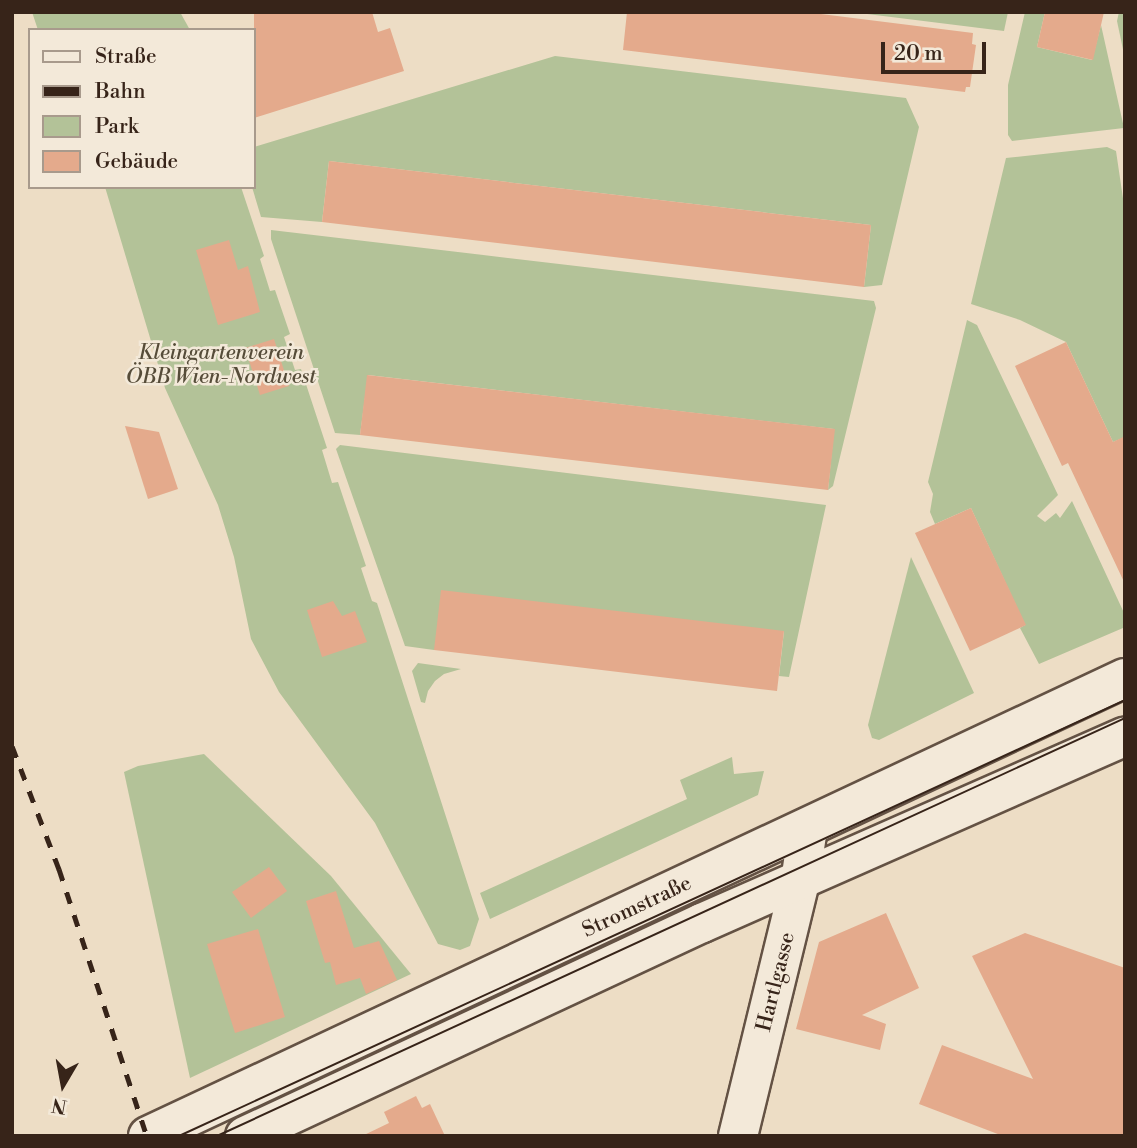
<!DOCTYPE html>
<html>
<head>
<meta charset="utf-8">
<style>
	body { margin:0 }
	#map { position:relative; width:1137px; height:1148px; overflow:hidden; background:#edddc5; font-family:"Libre Bodoni",serif }
	div>[style] { position:absolute }
	[style*='--x'] { left:calc(var(--x)*1px); top:calc(var(--y)*1px); width:calc(var(--w)*1px); rotate:calc(var(--a)*1deg) }
	.green>* { inset:0; background:#b3c298 }
	.building>* { inset:0; background:#e4aa8c }
	.roads { filter:drop-shadow(2px 0 #645244) drop-shadow(-2px 0 #645244) drop-shadow(0 2px #645244) drop-shadow(0 -2px #645244) }
	.street>* { height:38px; margin:-19px; padding:0 19px; transform-origin:19px; border-radius:19px; background:#f3e9d9 }
	.secondary>* { height:38px; margin:-19px; padding:0 19px; transform-origin:19px; border-radius:19px; background:#f3e9d9 }
	.tram>* { height:2px; margin:-1px; padding:0 1px; transform-origin:1px; border-radius:1px; background:#372419 }
	.rail>* { height:5px; margin-top:-2.5px; transform-origin:0; background:repeating-linear-gradient(90deg,#372419 0 12px,transparent 0 24px) }
	span { translate:-50% -50%; white-space:nowrap; text-align:center; line-height:1.15; -webkit-text-stroke:5px #f3e9d9; paint-order:stroke }
	.park-label { font-size:21px; color:#564c39; font-style:italic }
	.street-label { font-size:21px; color:#372419 }
	.frame { position:absolute; inset:0; border:14px solid #372419; pointer-events:none }
	.legend { position:absolute; left:28px; top:28px; width:228px; height:161px; box-sizing:border-box; background:#f3e9d9; border:2px solid #a89a8c; margin:0; padding:9px 12px; list-style:none; font-size:21px; color:#372419 }
	.legend li { display:flex; align-items:center; gap:14px; height:35px }
	.legend b { width:35px; border:2px solid #a89a8c }
	.north { position:absolute; left:28px; top:1050px; width:70px; height:70px; -webkit-text-stroke:5px #f3e9d9; paint-order:stroke; rotate:190deg; font-size:19px; font-weight:700; line-height:28px; text-align:center; color:#372419 }
	.north::after { content:''; display:block; margin:auto; width:24px; height:32px; background:#372419; clip-path:polygon(50% 0,100% 100%,50% 72%,0 100%) }
	.scale { position:absolute; left:881px; top:42px; width:105px; height:32px; box-sizing:border-box; border:4px solid #372419; border-top:0; padding-left:9px; font-size:21px; line-height:24px; white-space:nowrap; color:#372419; -webkit-text-stroke:5px #f3e9d9; paint-order:stroke }
</style>
</head>
<body>
<div id="map">
	<div class="green">
		<i style="clip-path:polygon(32px 12px,180px 12px,190px 30px,38px 30px)"></i>
		<i style="clip-path:polygon(851px 12px,1008px 12px,1004px 31px)"></i>
		<i style="clip-path:polygon(1025px 12px,1045px 12px,1037px 47px,1092px 60px,1101px 25px,1124px 128px,1012px 141px,1008px 135px,1008px 85px)"></i>
		<i style="clip-path:polygon(1119px 12px,1125px 12px,1125px 59px,1117px 21px)"></i>
		<i style="clip-path:polygon(555px 56px,906px 98px,919px 127px,882px 285px,864px 287px,871px 225px,329px 161px,322px 222px,261px 217px,252px 187px,254px 147px)"></i>
		<i style="clip-path:polygon(1107px 147px,1116px 151px,1125px 212px,1125px 437px,1113px 442px,1066px 342px,1020px 320px,971px 304px,1006px 158px)"></i>
		<i style="clip-path:polygon(105px 187px,241px 187px,264px 256px,260px 259px,270px 291px,275px 290px,290px 334px,284px 337px,295px 370px,301px 369px,327px 448px,322px 450px,332px 483px,338px 482px,366px 566px,361px 568px,372px 601px,377px 603px,479px 919px,470px 946px,460px 950px,438px 944px,375px 823px,279px 692px,251px 639px,234px 557px,218px 505px,165px 388px)"></i>
		<i style="clip-path:polygon(271px 230px,874px 301px,876px 308px,833px 486px,828px 490px,834px 429px,368px 375px,360px 435px,335px 433px,271px 239px)"></i>
		<i style="clip-path:polygon(967px 320px,977px 325px,1058px 495px,1037px 516px,1045px 522px,1056px 513px,1060px 518px,1072px 501px,1125px 615px,1123px 628px,1039px 664px,1020px 628px,1025px 625px,971px 508px,935px 524px,930px 512px,933px 494px,928px 482px)"></i>
		<i style="clip-path:polygon(340px 445px,826px 505px,789px 677px,779px 676px,784px 631px,434px 650px,405px 646px,336px 449px)"></i>
		<i style="clip-path:polygon(911px 557px,974px 693px,879px 740px,872px 738px,868px 725px)"></i>
		<i style="clip-path:polygon(418px 663px,461px 669px,444px 674px,435px 681px,428px 691px,425px 703px,421px 702px,412px 671px)"></i>
		<i style="clip-path:polygon(204px 754px,331px 876px,411px 974px,190px 1078px,124px 772px,138px 766px)"></i>
		<i style="clip-path:polygon(732px 757px,734px 774px,764px 771px,758px 795px,490px 919px,480px 893px,687px 799px,680px 780px)"></i>
	</div>
	<div class="building">
		<i style="clip-path:polygon(254px 12px,372px 12px,378px 32px,390px 28px,404px 71px,254px 118px)"></i>
		<i style="clip-path:polygon(627px 12px,805px 12px,973px 33px,972px 44px,976px 45px,970px 87px,966px 87px,965px 92px,623px 50px)"></i>
		<i style="clip-path:polygon(1045px 12px,1104px 12px,1093px 60px,1037px 47px)"></i>
		<i style="clip-path:polygon(329px 161px,871px 225px,864px 287px,322px 222px)"></i>
		<i style="clip-path:polygon(229px 240px,238px 270px,248px 266px,260px 312px,218px 325px,196px 250px)"></i>
		<i style="clip-path:polygon(274px 339px,289px 386px,260px 395px,245px 348px)"></i>
		<i style="clip-path:polygon(1066px 342px,1113px 442px,1125px 436px,1125px 584px,1068px 463px,1062px 466px,1015px 366px)"></i>
		<i style="clip-path:polygon(367px 375px,835px 429px,828px 490px,360px 435px)"></i>
		<i style="clip-path:polygon(125px 426px,159px 432px,178px 489px,148px 499px)"></i>
		<i style="clip-path:polygon(971px 508px,1026px 625px,970px 651px,915px 533px)"></i>
		<i style="clip-path:polygon(441px 590px,784px 631px,777px 691px,434px 650px)"></i>
		<i style="clip-path:polygon(333px 601px,342px 616px,355px 611px,367px 642px,322px 657px,307px 610px)"></i>
		<i style="clip-path:polygon(269px 867px,287px 891px,251px 918px,232px 892px)"></i>
		<i style="clip-path:polygon(336px 891px,354px 948px,379px 941px,397px 980px,366px 994px,360px 978px,336px 985px,330px 962px,325px 963px,306px 901px)"></i>
		<i style="clip-path:polygon(886px 913px,919px 988px,862px 1015px,886px 1024px,880px 1050px,796px 1029px,819px 942px)"></i>
		<i style="clip-path:polygon(258px 929px,285px 1017px,235px 1033px,207px 944px)"></i>
		<i style="clip-path:polygon(1025px 933px,1125px 968px,1125px 1136px,1003px 1136px,919px 1104px,942px 1045px,1033px 1079px,972px 956px)"></i>
		<i style="clip-path:polygon(416px 1096px,422px 1108px,430px 1104px,445px 1136px,362px 1136px,389px 1123px,384px 1112px)"></i>
	</div>
	<div class="roads">
		<div class="street">
			<i style="--x:738;--y:1136;--w:261;--a:-76.3"></i>
			<i style="--x:800;--y:882;--w:55;--a:-81.6"></i>
		</div>
		<div class="secondary">
			<i style="--x:148;--y:1136;--w:1079;--a:-25.12"></i>
			<i style="--x:245;--y:1136;--w:504;--a:-24.99"></i>
			<i style="--x:702;--y:923;--w:462;--a:-23.8"></i>
		</div>
	</div>
	<div class="tram">
		<i style="--x:179;--y:1136;--w:1042;--a:-24.74"></i>
		<i style="--x:217;--y:1136;--w:1000;--a:-24.72"></i>
	</div>
	<div class="rail">
		<i style="--x:12;--y:746;--w:132;--a:69.1"></i>
		<i style="--x:59;--y:869;--w:281;--a:71.8"></i>
	</div>
	<div class="park-label">
		<span style="left:221px;top:365px">Kleingartenverein<br>ÖBB Wien-Nordwest</span>
	</div>
	<div class="street-label">
		<span style="left:637px;top:907px;rotate:-25deg">Stromstraße</span>
		<span style="left:776px;top:982px;rotate:-76deg">Hartlgasse</span>
	</div>
	<div class="frame"></div>
	<ul class="legend">
	<li><b style="height:9px;background:#f3e9d9"></b>Straße</li>
	<li><b style="height:9px;background:#372419"></b>Bahn</li>
	<li><b style="height:19px;background:#b3c298"></b>Park</li>
	<li><b style="height:19px;background:#e4aa8c"></b>Gebäude</li>
	</ul>
	<div class="north">N</div>
	<div class="scale">20 m</div>
</div>
</body>
</html>
